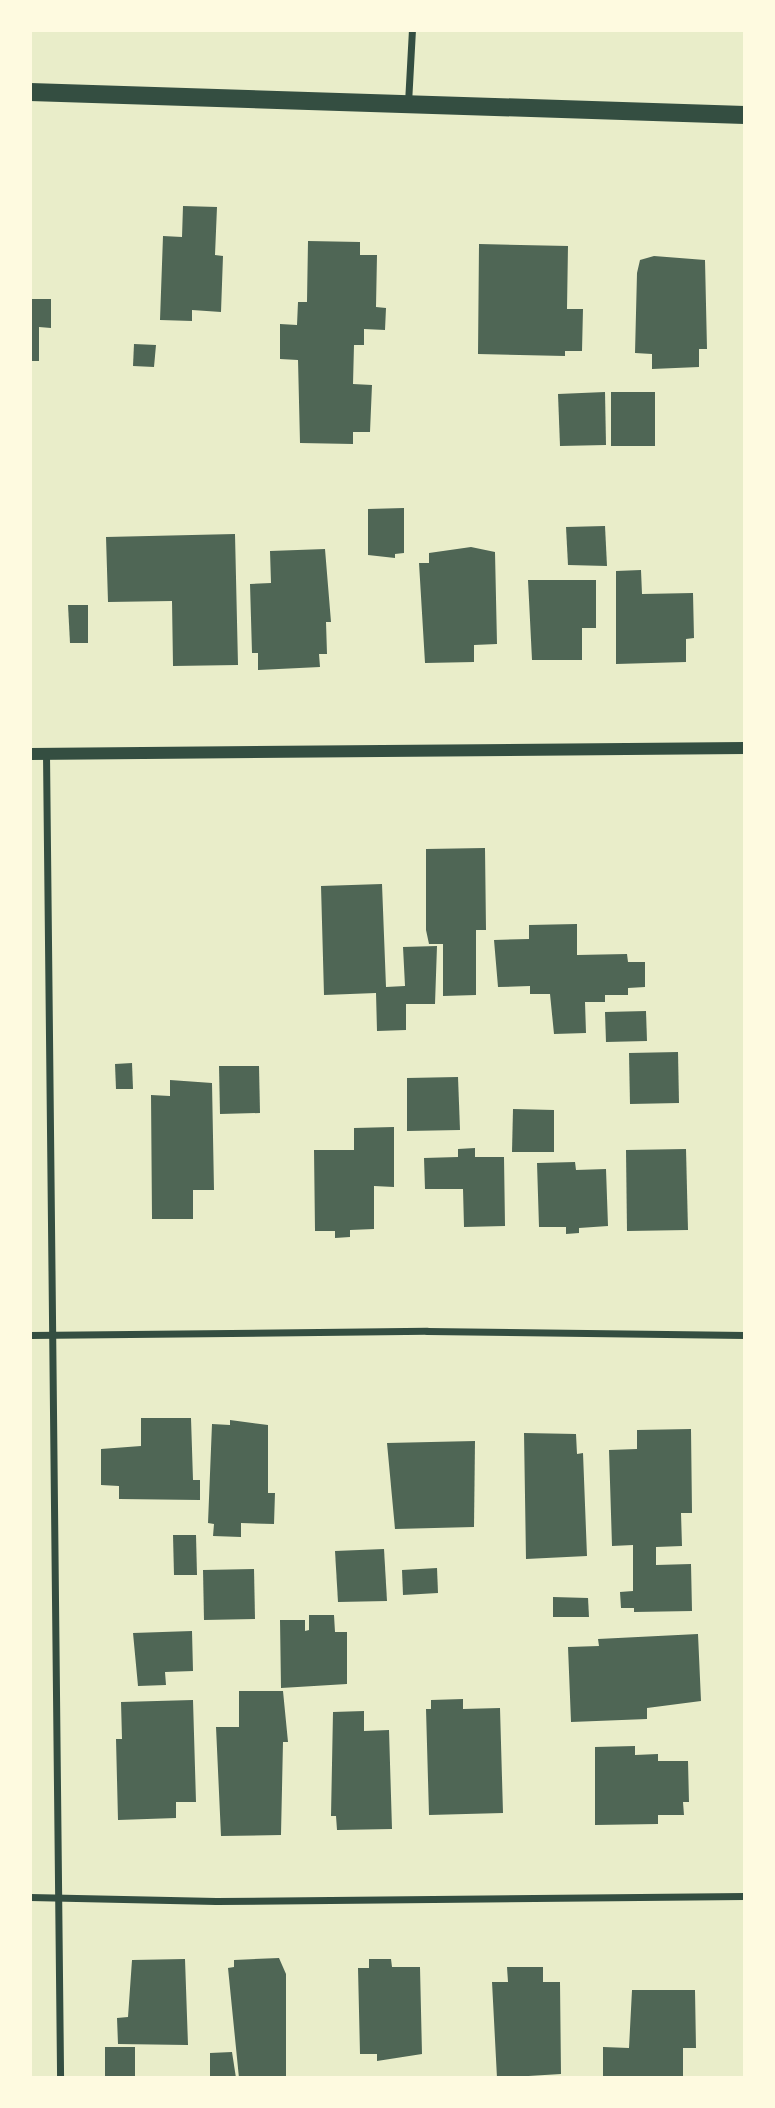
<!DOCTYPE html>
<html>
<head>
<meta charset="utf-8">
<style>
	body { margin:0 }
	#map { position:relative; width:775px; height:2108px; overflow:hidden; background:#e9edc9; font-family:Barlow,sans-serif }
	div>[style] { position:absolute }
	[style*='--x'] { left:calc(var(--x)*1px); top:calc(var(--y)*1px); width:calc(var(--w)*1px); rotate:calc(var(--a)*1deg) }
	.building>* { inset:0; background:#4f6655 }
	.minor>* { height:7px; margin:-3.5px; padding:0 3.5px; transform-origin:3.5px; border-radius:3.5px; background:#344e41 }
	.tertiary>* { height:12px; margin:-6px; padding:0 6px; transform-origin:6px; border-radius:6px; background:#344e41 }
	.primary>* { height:18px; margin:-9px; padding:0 9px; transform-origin:9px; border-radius:9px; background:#344e41 }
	span { translate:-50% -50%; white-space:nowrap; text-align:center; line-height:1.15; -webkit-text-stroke:5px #fefae0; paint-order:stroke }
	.frame { position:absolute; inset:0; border:32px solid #fefae0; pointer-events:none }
</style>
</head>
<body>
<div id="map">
	<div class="building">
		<i style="clip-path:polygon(183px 206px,217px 207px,215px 255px,223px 256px,221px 312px,192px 310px,192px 321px,160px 320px,163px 236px,182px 237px)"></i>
		<i style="clip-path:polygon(308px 241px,360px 242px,360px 255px,377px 255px,376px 307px,386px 308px,385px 330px,364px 329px,364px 345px,354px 345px,353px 384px,372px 385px,370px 432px,353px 432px,353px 444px,300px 443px,298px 360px,280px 359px,280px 324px,297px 325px,298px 302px,307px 302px)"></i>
		<i style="clip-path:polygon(479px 244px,568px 246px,567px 309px,583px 309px,582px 351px,565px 351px,565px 356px,478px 354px)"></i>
		<i style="clip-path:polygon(654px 256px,705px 260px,707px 349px,699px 349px,699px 367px,652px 369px,652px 354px,635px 353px,637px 273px,640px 260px)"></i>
		<i style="clip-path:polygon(30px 299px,51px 299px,51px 328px,39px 327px,39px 361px,30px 361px)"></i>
		<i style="clip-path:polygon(134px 344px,156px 345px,154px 367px,133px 366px)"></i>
		<i style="clip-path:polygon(605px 392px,606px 445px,560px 446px,558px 394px)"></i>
		<i style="clip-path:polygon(611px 392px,655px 392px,655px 446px,611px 446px)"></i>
		<i style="clip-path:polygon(404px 508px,404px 553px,395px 554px,395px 558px,368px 555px,368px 509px)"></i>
		<i style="clip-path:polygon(605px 526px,607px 566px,568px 565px,566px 527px)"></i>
		<i style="clip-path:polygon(235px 534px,238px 665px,173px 666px,172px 601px,108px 602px,106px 537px)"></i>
		<i style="clip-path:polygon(471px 547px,495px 552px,497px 644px,474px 645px,474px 662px,425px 663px,419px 563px,429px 563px,429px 553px)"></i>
		<i style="clip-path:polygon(325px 549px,331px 622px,326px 622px,327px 654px,319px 654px,320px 667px,258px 670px,258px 653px,252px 653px,250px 584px,271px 583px,270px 551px)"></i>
		<i style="clip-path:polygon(641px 570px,642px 594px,693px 593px,694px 638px,686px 639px,686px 662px,616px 664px,616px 571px)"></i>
		<i style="clip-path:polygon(528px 580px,596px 580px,596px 628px,582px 628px,582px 660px,532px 660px)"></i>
		<i style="clip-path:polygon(68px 605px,88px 605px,88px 643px,70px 643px)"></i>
		<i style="clip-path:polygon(485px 848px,486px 930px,476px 930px,476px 995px,443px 996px,443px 944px,429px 944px,426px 930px,426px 849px)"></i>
		<i style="clip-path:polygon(382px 884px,386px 987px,405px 986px,403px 947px,437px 946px,435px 1004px,406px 1004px,406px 1030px,377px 1031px,376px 993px,324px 995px,321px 886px)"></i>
		<i style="clip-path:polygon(577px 924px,577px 955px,627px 954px,628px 962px,645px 962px,645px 987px,628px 988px,628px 995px,605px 995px,605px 1002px,585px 1002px,586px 1033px,554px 1034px,550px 994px,530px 994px,530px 986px,498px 987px,494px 940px,529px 939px,529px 925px)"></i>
		<i style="clip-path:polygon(646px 1011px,647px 1041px,606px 1042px,605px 1012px)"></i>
		<i style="clip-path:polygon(678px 1052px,679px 1103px,630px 1104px,629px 1053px)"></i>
		<i style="clip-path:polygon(132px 1063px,133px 1089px,116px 1089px,115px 1064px)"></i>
		<i style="clip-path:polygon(219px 1066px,259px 1066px,260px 1113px,220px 1114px)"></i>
		<i style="clip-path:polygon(458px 1077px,460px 1130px,407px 1131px,407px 1078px)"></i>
		<i style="clip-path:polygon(170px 1080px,212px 1083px,214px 1190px,193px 1190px,193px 1219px,152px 1219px,151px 1095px,170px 1096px)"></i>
		<i style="clip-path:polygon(513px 1109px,554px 1110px,554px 1152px,512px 1152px)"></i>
		<i style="clip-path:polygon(394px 1127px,394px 1187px,374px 1186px,374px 1229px,350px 1230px,350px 1237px,335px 1238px,335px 1231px,315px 1231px,314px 1150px,354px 1150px,354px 1128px)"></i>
		<i style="clip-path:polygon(475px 1148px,475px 1157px,504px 1157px,505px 1226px,464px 1227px,463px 1189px,425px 1189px,424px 1158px,458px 1157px,458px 1149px)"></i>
		<i style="clip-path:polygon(686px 1149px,688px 1230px,627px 1231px,626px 1150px)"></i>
		<i style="clip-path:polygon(575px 1162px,576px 1170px,606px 1169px,608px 1226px,579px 1228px,579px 1233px,566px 1234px,566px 1227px,539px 1227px,537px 1163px)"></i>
		<i style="clip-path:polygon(141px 1418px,191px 1418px,193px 1480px,200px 1480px,200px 1500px,119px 1499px,119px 1486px,101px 1485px,101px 1449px,141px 1446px)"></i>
		<i style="clip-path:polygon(230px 1420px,268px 1425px,268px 1493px,275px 1493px,274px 1524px,241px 1523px,241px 1537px,213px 1536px,214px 1524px,208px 1523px,212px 1424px,230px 1425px)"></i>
		<i style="clip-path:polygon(691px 1429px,692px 1513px,681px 1513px,682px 1546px,656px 1547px,656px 1565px,691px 1564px,692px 1611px,634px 1612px,634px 1608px,621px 1608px,620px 1592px,633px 1591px,633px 1545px,612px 1546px,609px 1450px,637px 1449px,637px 1430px)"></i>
		<i style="clip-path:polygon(524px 1433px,576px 1434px,577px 1454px,583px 1453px,587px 1556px,526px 1559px)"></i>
		<i style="clip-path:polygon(475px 1441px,474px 1527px,395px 1529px,387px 1443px)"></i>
		<i style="clip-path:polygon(173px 1535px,196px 1535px,197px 1575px,174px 1575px)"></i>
		<i style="clip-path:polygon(384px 1549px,387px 1601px,338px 1602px,335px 1551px)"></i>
		<i style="clip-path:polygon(437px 1568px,438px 1593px,403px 1595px,402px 1570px)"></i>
		<i style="clip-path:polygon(254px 1569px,255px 1619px,204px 1620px,203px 1570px)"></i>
		<i style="clip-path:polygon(553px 1597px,588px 1598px,589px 1617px,553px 1617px)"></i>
		<i style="clip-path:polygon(309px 1615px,334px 1615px,335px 1632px,347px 1632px,347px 1684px,281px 1688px,280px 1620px,305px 1620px,305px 1631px,309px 1630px)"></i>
		<i style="clip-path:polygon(192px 1631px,193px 1671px,165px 1672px,166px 1685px,138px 1686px,133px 1633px)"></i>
		<i style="clip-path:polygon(698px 1634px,701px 1701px,647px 1708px,647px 1719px,571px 1722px,568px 1647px,599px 1646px,598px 1639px)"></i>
		<i style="clip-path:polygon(239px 1691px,283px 1691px,288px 1742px,283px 1742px,281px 1835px,221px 1836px,216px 1727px,239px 1727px)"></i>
		<i style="clip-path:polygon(463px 1699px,463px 1709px,500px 1708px,503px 1813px,429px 1815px,426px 1709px,431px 1709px,431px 1700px)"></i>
		<i style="clip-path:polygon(193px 1700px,196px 1802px,176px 1802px,176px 1818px,118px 1820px,116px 1739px,122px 1739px,121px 1702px)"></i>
		<i style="clip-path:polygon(364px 1711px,364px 1731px,389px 1730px,392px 1829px,337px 1830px,336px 1816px,331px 1816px,333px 1712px)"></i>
		<i style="clip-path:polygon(635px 1746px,635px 1755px,658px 1754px,658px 1761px,688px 1761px,689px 1802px,683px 1802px,684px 1815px,658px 1815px,658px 1824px,595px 1825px,595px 1747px)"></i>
		<i style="clip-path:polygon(279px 1958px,286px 1974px,286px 2078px,239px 2078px,228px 1968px,234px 1967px,234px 1960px)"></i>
		<i style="clip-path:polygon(185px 1959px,188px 2045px,118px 2044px,117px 2018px,128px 2017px,132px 1960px)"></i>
		<i style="clip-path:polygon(369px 1959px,391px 1959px,392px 1967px,420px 1967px,422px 2054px,377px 2061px,377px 2054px,360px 2054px,358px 1968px,369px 1968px)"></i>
		<i style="clip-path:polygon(507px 1967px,543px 1967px,543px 1982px,560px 1982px,561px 2074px,497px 2078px,492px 1982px,508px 1982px)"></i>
		<i style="clip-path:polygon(632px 1990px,695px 1990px,696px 2048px,683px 2048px,683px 2078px,603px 2078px,603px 2047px,629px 2048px)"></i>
		<i style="clip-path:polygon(105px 2047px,135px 2047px,135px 2076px,105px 2076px)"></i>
		<i style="clip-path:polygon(232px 2052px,236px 2078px,210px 2078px,210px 2053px)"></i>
	</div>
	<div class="minor">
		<i style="--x:408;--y:103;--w:73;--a:-86.9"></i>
		<i style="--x:46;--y:754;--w:1324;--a:89.39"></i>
		<i style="--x:30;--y:1335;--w:397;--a:-0.6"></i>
		<i style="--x:427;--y:1331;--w:318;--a:0.7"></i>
		<i style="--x:30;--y:1897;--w:186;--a:1.2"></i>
		<i style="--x:216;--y:1901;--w:529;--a:-0.54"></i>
	</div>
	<div class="tertiary">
		<i style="--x:30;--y:754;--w:715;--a:-0.48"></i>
	</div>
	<div class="primary">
		<i style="--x:30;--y:92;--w:715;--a:1.84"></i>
	</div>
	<div class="frame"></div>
</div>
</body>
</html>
